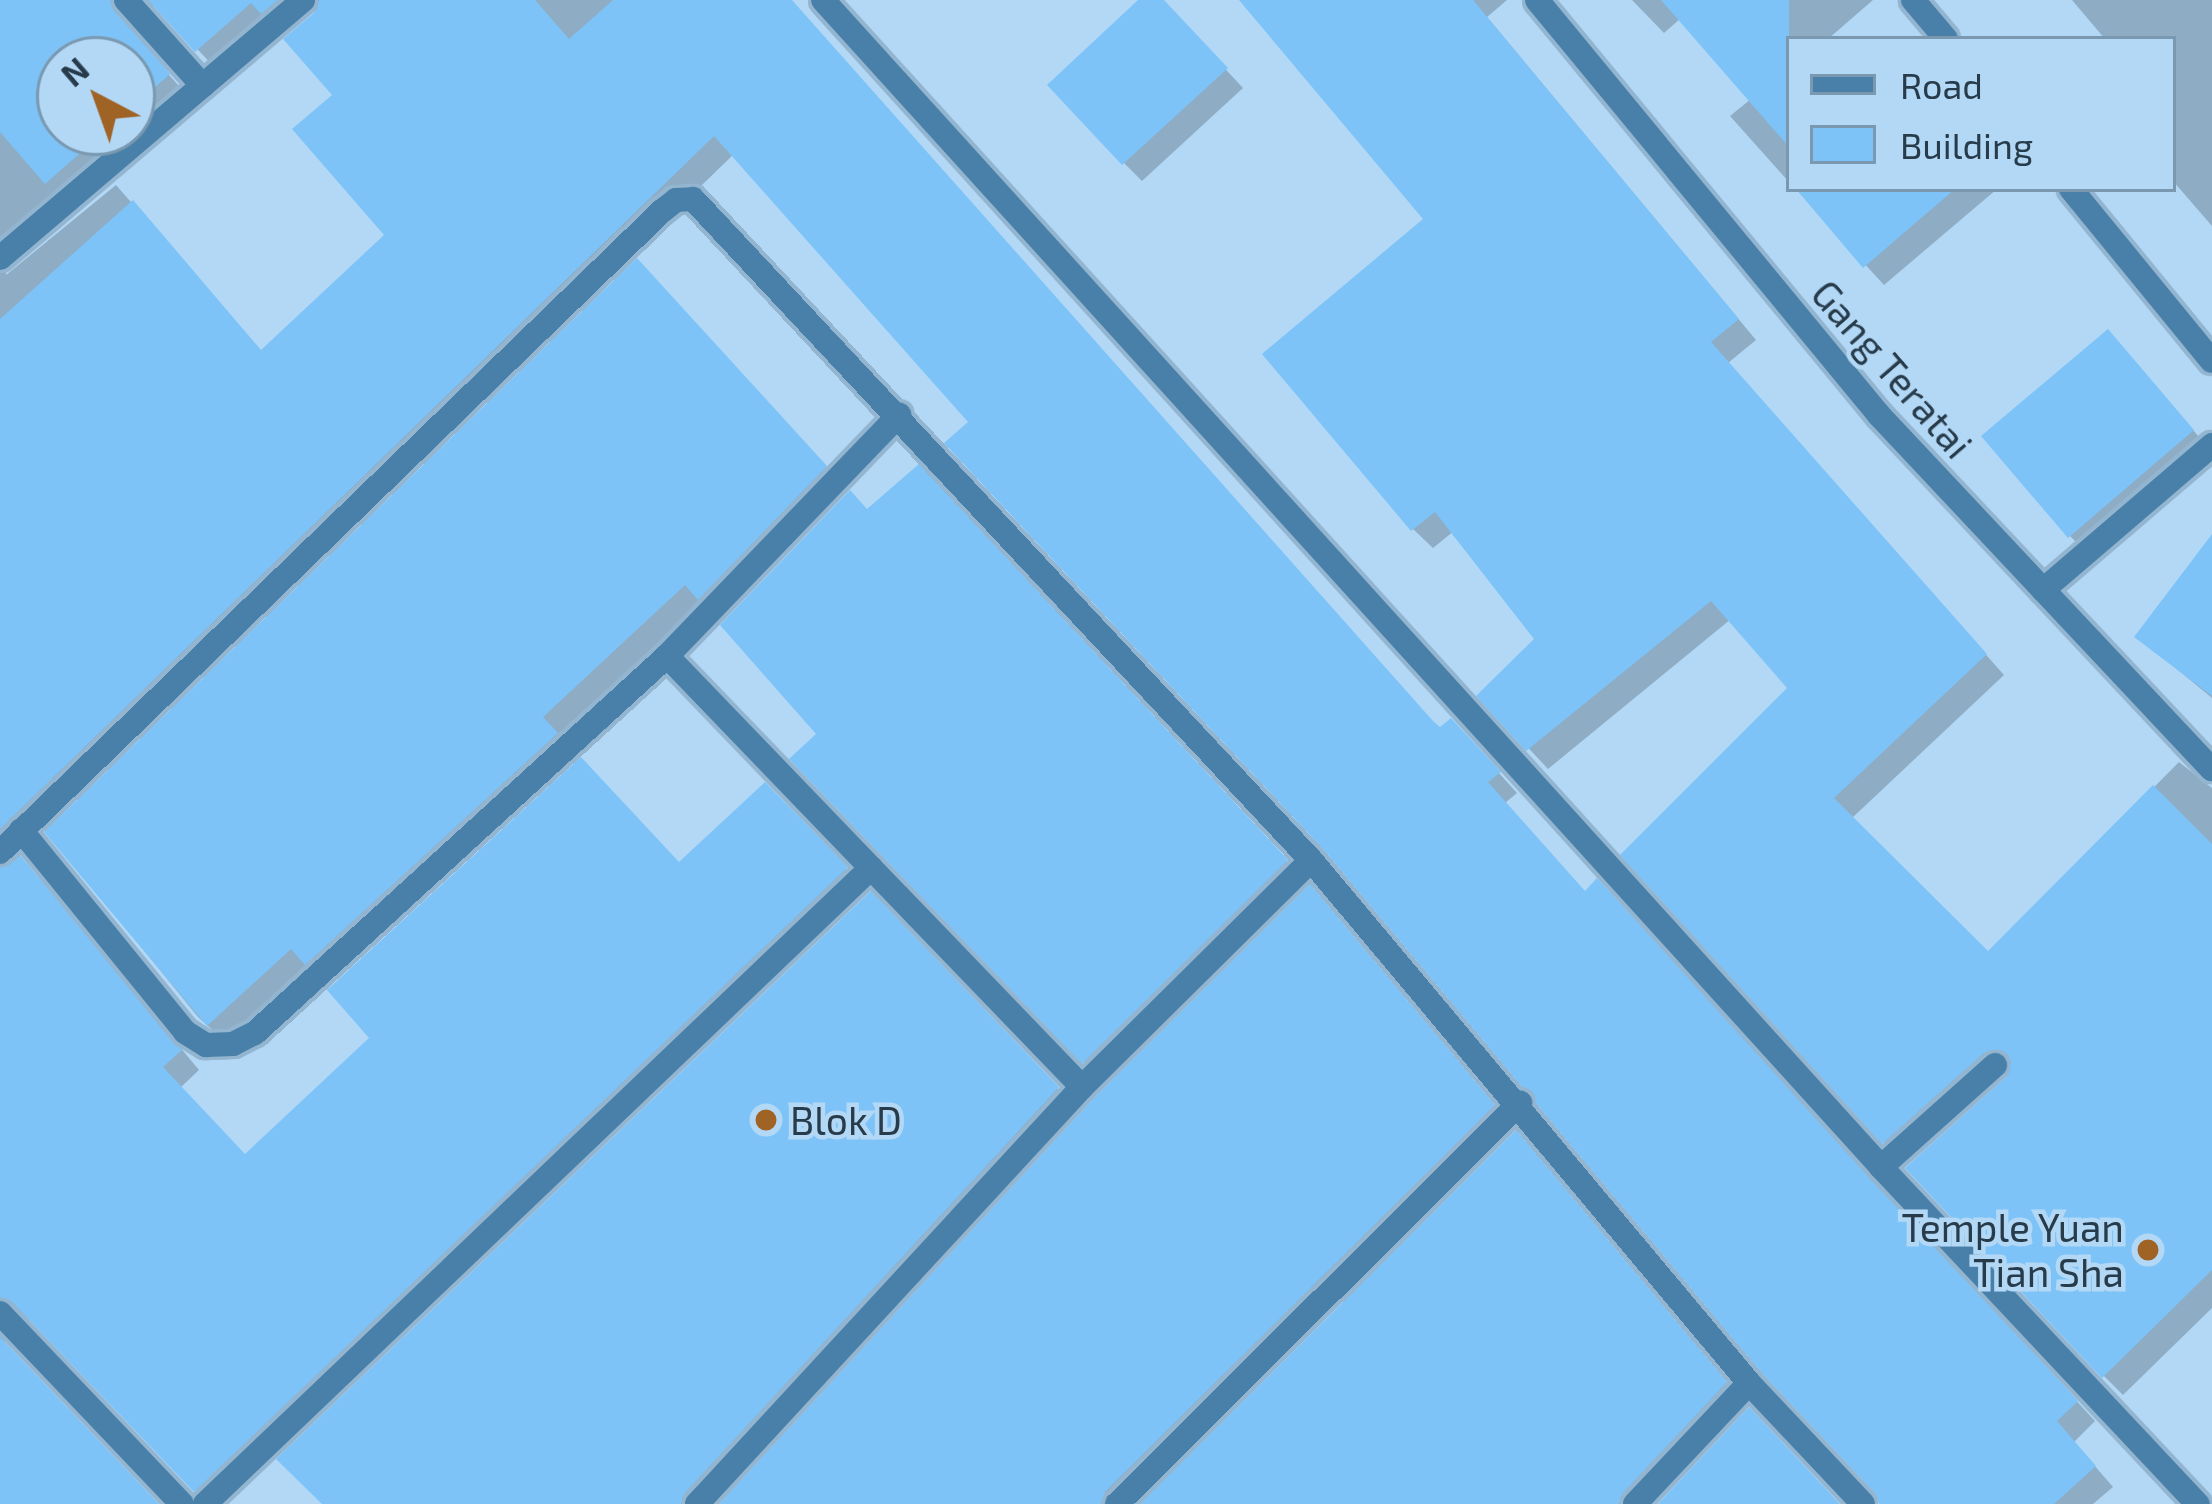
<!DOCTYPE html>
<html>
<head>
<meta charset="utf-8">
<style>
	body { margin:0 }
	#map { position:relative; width:2212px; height:1504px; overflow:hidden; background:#b2d8f6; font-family:"Exo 2",sans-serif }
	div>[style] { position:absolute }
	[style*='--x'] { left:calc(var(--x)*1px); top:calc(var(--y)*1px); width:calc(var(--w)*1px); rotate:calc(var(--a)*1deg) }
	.shadow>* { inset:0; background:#0003 }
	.building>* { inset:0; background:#7dc3f8 }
	.roads { filter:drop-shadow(3px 0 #93b5d0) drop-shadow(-3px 0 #93b5d0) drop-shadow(0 3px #93b5d0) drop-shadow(0 -3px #93b5d0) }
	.lane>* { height:24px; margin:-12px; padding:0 12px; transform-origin:12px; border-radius:12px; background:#4980a9 }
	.street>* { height:24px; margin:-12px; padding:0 12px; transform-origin:12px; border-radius:12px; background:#4980a9 }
	.dots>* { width:33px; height:33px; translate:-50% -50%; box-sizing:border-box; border:6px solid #b2d8f6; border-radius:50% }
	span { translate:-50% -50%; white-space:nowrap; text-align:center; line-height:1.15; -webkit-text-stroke:9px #b2d8f6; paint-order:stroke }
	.street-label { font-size:39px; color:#273b4a }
	.poi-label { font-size:39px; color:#273b4a }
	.left { translate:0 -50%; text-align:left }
	.right { translate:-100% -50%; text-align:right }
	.legend { position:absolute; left:1786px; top:36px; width:390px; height:156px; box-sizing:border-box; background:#b2d8f6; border:3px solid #7a99b1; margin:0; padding:15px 21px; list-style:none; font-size:36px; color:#273b4a }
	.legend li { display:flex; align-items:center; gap:24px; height:60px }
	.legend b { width:60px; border:3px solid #7a99b1 }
	.north { position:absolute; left:36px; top:36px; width:120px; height:120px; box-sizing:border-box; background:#b2d8f6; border:3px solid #7a99b1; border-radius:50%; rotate:319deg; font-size:33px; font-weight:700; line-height:48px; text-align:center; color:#273b4a }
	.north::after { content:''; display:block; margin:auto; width:42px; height:54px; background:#a06326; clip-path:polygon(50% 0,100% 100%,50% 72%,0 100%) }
</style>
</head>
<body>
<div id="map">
	<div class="shadow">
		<i style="clip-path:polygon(evenodd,0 0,789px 0,1441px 731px,1470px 741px,1517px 793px,1505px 803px,1586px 894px,1616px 901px,2095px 1421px,2074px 1442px,2113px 1487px,2093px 1504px,1881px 1504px,1878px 1491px,972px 422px,734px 154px,28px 837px,6px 860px,3px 872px,39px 878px,199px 1070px,180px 1088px,245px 1157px,373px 1038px,679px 866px,765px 786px,864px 888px,210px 1504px,33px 1319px,9px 1318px,2px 1330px,6px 1347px,156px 1504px,0 1504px,0 0,318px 2px,337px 95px,388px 235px,263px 353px,116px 185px,6px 275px,7px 265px,186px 94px,131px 32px,128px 16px,135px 5px,157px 6px,216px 69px,282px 31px,318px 2px,0 0,60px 60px,132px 60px,132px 132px,60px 132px,60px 60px)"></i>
		<i style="clip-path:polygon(1143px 0,1161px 0,1243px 88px,1142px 181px,1124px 163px)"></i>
		<i style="clip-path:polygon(1270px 0,1507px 0,1487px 17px,1756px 340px,1728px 363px,2004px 675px,1851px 819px,1988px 955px,2179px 762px,2212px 788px,2212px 1308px,2123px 1395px,2104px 1376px,2009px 1079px,2011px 1071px,2004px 1071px,1904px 1161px,1884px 1142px,1791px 688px,1731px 619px,1548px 769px,1480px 696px,1538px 639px,1454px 531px,1433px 548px,1413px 529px,1427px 219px)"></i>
		<i style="clip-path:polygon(1632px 0,1873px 0,1828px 39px,1789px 39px,1789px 182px,1730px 116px,1751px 99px,1681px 18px,1664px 33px)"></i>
		<i style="clip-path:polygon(2072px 0,2212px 0,2212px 226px,2173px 181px,2173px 39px,2105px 39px)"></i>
		<i style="clip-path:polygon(1796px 189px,1997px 189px,1884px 285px)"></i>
		<i style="clip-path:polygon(655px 280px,843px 486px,704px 602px,558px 737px,574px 753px,325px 981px,310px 966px,227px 1043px,198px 1017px,48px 832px)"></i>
		<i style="clip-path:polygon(2126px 351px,2199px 437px,2199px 459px,2088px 554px,2070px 536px)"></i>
		<i style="clip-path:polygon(934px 484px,1301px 877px,1100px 1077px,793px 759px,820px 734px,868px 513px)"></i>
		<i style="clip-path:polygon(2212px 539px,2212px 698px,2138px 637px)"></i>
		<i style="clip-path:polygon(871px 895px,1076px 1108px,710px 1504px,325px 1504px)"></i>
		<i style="clip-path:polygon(1328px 907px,1511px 1126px,1131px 1504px,723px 1504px)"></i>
		<i style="clip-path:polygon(1534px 1153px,1744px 1403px,1649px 1504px,1145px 1504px)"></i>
	</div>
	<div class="building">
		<i style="clip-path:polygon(0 0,110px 0,170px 74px,132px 107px,132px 60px,60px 60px,60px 132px,104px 132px,45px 184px,0 132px)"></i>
		<i style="clip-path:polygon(148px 0,278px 0,261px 14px,251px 3px,195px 52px)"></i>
		<i style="clip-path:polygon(319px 0,535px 0,569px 39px,613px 0,792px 0,1433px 721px,1440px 727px,1451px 718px,1501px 772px,1488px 782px,1585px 891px,1597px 878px,2078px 1401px,2057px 1421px,2096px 1466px,2054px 1504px,1879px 1504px,1875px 1493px,1761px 1372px,1323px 849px,944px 443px,968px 422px,714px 136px,0 829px,0 319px,133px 200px,261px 350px,384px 235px,292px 129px,332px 95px,283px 39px,314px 13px)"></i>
		<i style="clip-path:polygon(1138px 0,1164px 0,1228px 68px,1122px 165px,1047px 85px)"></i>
		<i style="clip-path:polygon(1239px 0,1473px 0,1739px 319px,1711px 342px,1987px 654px,1834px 798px,1988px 951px,2153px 785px,2212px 844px,2212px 1270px,2102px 1378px,1905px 1168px,2006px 1077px,2011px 1063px,2006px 1053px,1984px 1053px,1882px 1144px,1620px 855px,1787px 688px,1711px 601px,1526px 751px,1476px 696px,1534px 639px,1435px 512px,1411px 531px,1262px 354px,1423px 219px)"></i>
		<i style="clip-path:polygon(1661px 0,1789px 0,1789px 147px)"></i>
		<i style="clip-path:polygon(1796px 189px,1955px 189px,1863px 268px)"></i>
		<i style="clip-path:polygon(637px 258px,827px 466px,698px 600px,685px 585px,543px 717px,558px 733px,305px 965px,291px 949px,207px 1026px,44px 832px)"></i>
		<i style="clip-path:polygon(2108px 329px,2194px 430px,2068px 538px,1981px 436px)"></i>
		<i style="clip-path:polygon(919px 464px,1288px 860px,1082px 1064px,789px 759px,816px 734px,720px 625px,850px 490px,867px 509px)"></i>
		<i style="clip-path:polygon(2212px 534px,2212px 696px,2134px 637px)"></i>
		<i style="clip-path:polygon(581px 757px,679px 862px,765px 782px,848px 867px,194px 1492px,12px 1302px,0 1297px,0 868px,20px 855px,182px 1050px,163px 1067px,245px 1154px,369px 1038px,327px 990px)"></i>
		<i style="clip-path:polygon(1310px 884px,1495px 1105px,1105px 1492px,1101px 1504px,719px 1504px,1094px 1098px)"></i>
		<i style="clip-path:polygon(871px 891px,1059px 1087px,685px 1493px,681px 1504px,322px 1504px,276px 1459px)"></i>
		<i style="clip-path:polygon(1516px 1130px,1727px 1382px,1623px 1493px,1619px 1504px,1140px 1504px)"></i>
		<i style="clip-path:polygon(0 1337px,159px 1504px,0 1504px)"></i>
		<i style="clip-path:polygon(1749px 1407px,1840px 1504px,1658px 1504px)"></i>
	</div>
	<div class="roads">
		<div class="lane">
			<i style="--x:1881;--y:1167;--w:153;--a:-41.8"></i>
		</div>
		<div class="street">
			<i style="--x:126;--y:0;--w:115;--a:48.2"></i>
			<i style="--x:823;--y:0;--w:1575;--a:47.8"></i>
			<i style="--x:1881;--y:1167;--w:463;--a:46.8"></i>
			<i style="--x:1537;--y:0;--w:538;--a:50.51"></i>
			<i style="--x:1879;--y:415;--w:486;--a:46.8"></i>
			<i style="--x:1913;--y:0;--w:51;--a:49.8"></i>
			<i style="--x:2071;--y:189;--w:222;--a:50.7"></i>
			<i style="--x:0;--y:258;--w:398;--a:-40.4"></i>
			<i style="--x:2043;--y:590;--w:223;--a:-40.6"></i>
			<i style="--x:667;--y:656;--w:598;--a:46.08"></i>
			<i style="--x:21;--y:830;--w:260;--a:50.9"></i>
			<i style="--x:185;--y:1032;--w:25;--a:32"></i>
			<i style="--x:206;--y:1045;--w:27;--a:-2"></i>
			<i style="--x:233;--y:1044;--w:25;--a:-27"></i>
			<i style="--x:255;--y:1033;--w:558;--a:-42.46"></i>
			<i style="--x:667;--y:656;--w:335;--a:-46.1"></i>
			<i style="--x:0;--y:852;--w:921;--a:-44.08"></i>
			<i style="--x:662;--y:211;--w:18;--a:-38"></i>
			<i style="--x:676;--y:200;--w:17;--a:-3"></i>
			<i style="--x:693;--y:199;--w:905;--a:46.93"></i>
			<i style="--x:1311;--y:860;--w:682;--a:50.05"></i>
			<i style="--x:1749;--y:1383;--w:166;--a:46.7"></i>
			<i style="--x:0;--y:1313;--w:264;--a:46.4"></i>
			<i style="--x:205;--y:1504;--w:921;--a:-43.68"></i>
			<i style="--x:697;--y:1504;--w:568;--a:-47.28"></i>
			<i style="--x:1082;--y:1087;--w:322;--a:-44.7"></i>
			<i style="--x:1117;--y:1504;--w:569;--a:-44.86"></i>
			<i style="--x:1635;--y:1504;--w:166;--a:-46.7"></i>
		</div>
	</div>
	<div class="dots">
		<i style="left:766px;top:1120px;background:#a06326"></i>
		<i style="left:2148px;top:1250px;background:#a06326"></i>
	</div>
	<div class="street-label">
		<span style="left:1892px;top:369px;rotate:49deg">Gang Teratai</span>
	</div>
	<div class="poi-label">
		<span class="left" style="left:790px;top:1120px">Blok D</span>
		<span class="right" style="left:2124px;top:1250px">Temple Yuan<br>Tian Sha</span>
	</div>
	<ul class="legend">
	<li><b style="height:15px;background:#4980a9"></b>Road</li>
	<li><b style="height:33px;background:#7dc3f8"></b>Building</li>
	</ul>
	<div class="north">N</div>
</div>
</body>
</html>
